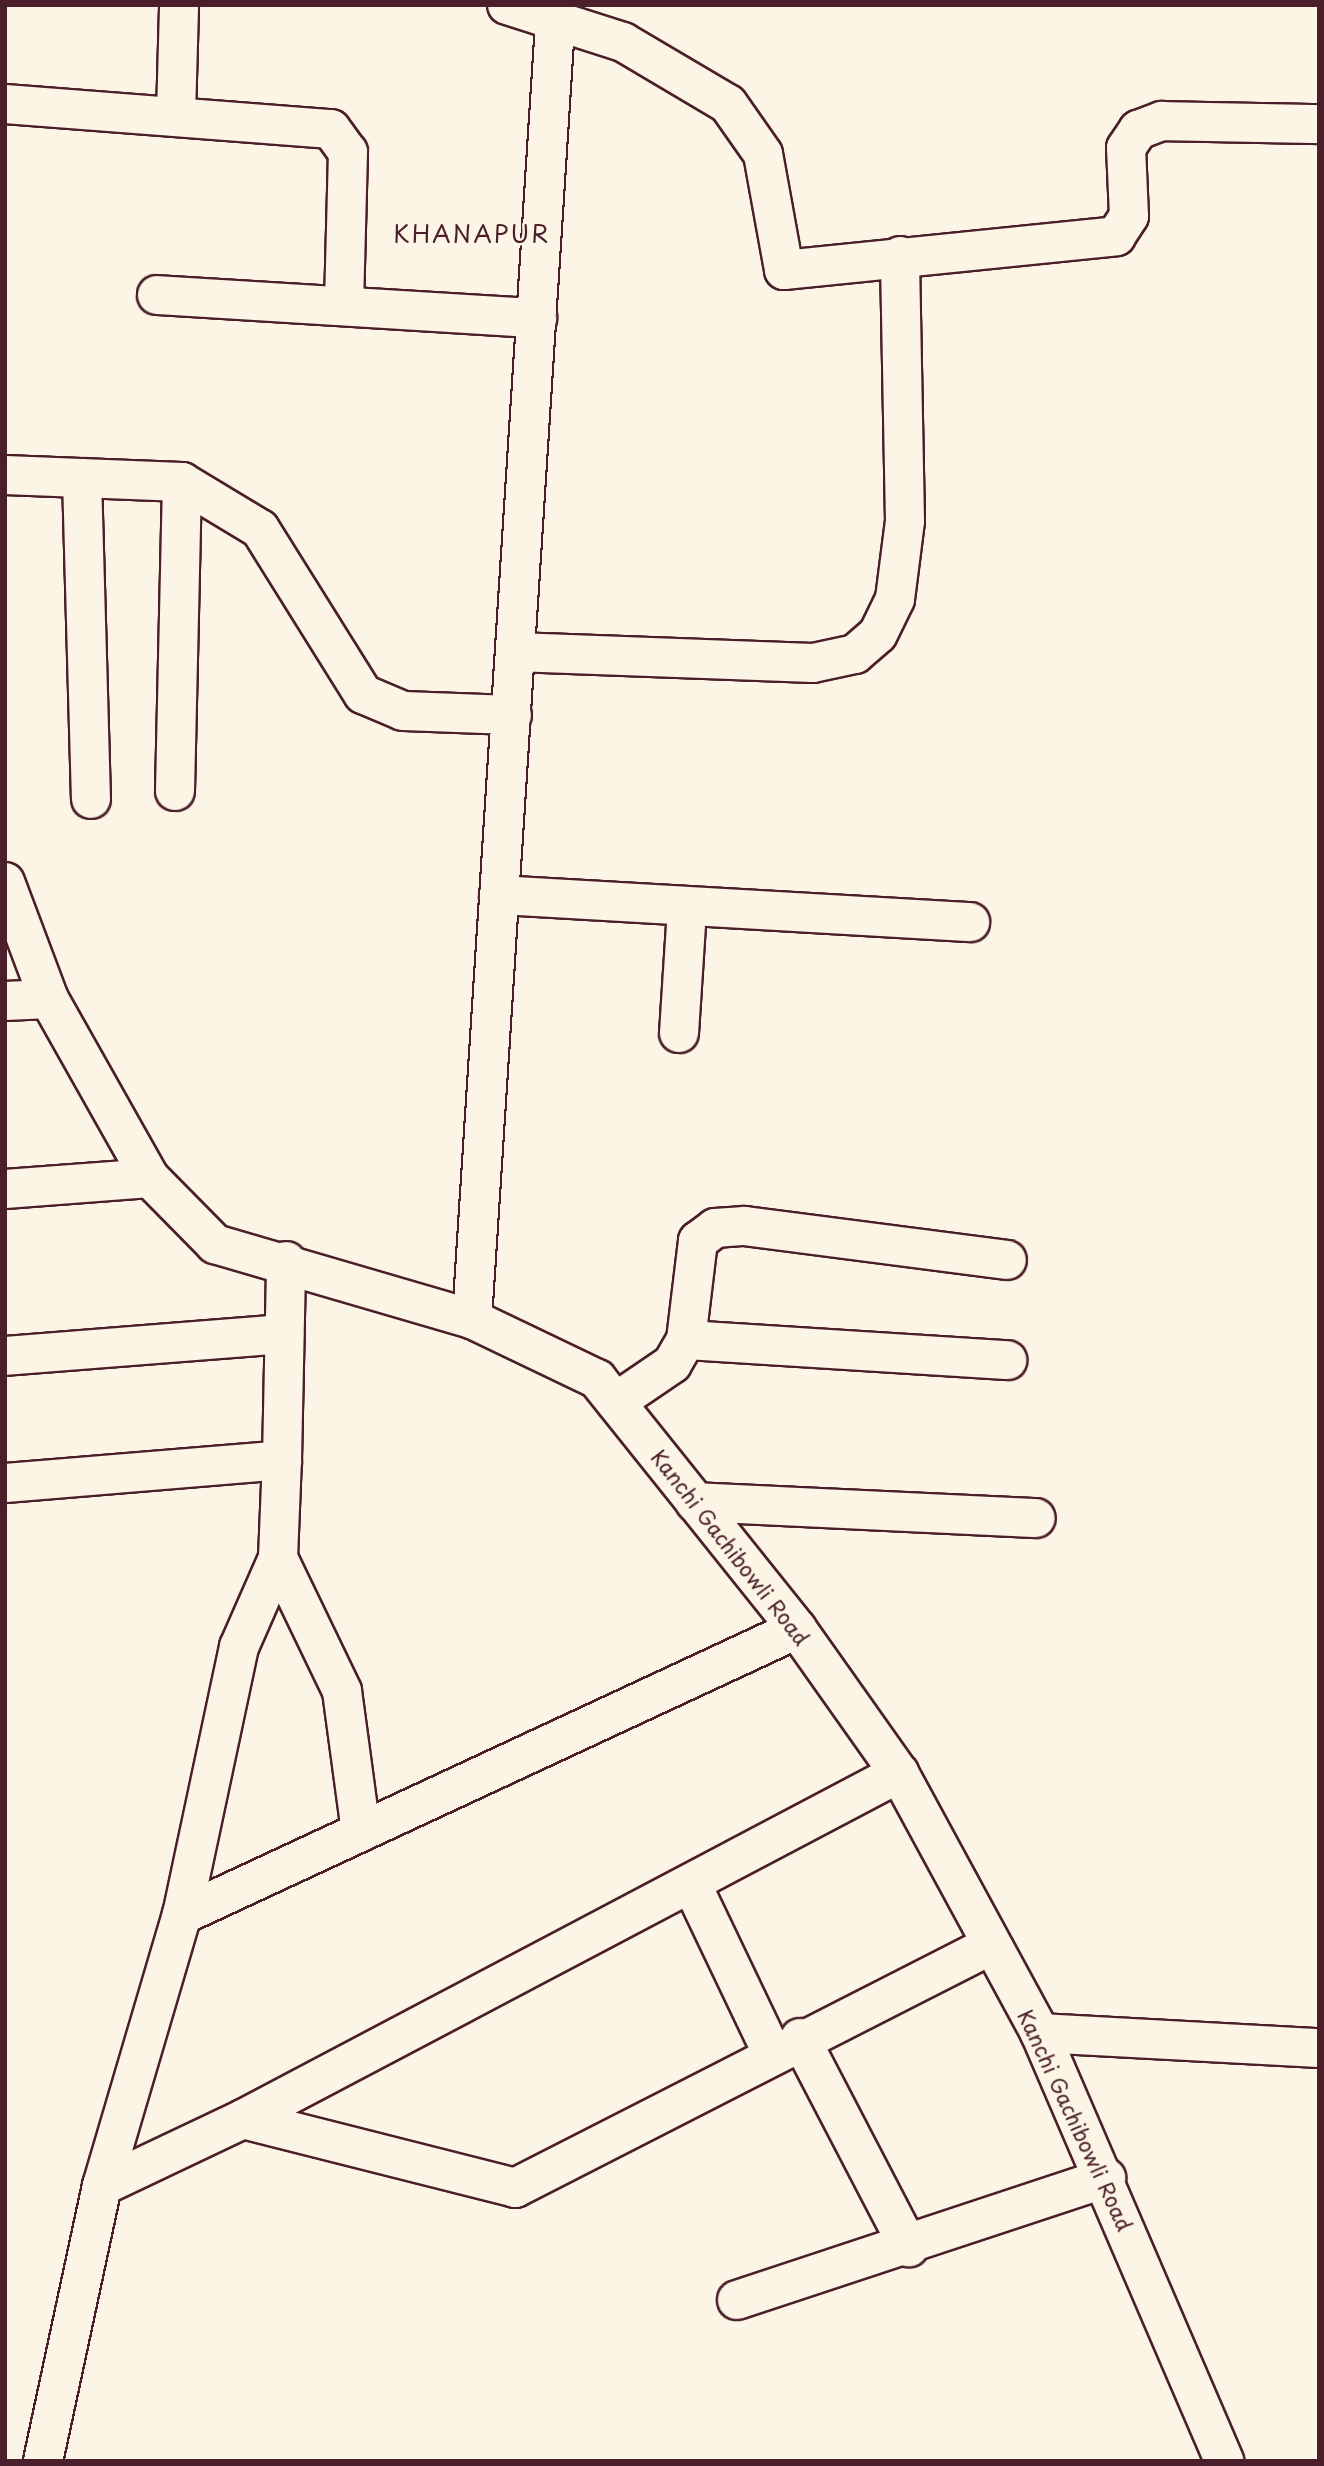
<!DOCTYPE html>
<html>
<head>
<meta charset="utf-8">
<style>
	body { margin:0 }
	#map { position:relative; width:1324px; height:2466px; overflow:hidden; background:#fcf5e5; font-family:"Playpen Sans",sans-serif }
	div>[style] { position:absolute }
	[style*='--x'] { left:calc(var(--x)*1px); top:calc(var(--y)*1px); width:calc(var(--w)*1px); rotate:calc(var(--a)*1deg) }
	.roads { filter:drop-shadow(2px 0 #4a1f2b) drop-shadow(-2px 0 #4a1f2b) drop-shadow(0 2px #4a1f2b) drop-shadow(0 -2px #4a1f2b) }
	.minor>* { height:38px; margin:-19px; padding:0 19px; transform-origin:19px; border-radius:19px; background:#fcf5e5 }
	.secondary>* { height:38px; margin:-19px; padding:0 19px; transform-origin:19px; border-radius:19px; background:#fcf5e5 }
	span { translate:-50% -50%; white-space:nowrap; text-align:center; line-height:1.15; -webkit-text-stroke:5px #fcf5e5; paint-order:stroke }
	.street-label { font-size:21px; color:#4a1f2b }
	.quarter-label { font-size:24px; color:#4a1f2b; letter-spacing:2px }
	.frame { position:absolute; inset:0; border:7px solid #4a1f2b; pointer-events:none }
</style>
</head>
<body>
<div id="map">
	<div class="roads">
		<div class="minor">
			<i style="--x:507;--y:5;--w:122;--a:17.7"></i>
			<i style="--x:623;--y:42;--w:122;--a:30.6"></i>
			<i style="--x:728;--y:104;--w:61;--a:55"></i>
			<i style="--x:763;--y:154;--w:118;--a:79.7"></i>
			<i style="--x:784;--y:270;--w:334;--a:-5.8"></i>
			<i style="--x:1116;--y:236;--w:24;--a:-57"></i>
			<i style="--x:1129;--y:216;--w:68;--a:-92.5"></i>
			<i style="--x:1126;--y:148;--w:22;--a:-56"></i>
			<i style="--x:1138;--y:130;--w:26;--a:-21"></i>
			<i style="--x:1162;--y:121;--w:157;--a:1.1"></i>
			<i style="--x:5;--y:104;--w:327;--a:4.4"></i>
			<i style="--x:331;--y:129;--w:29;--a:54"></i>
			<i style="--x:348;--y:152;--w:154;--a:91.5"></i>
			<i style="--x:176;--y:115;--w:110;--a:-88.4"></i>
			<i style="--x:157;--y:295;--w:381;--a:3.5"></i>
			<i style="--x:5;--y:475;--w:177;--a:2.3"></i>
			<i style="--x:182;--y:482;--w:91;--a:31.1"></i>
			<i style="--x:260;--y:529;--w:195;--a:58"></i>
			<i style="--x:363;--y:694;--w:43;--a:23"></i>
			<i style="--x:403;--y:711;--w:109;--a:2.1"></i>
			<i style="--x:82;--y:478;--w:321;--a:88.4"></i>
			<i style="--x:515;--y:652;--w:298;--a:2.1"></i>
			<i style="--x:813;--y:663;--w:43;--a:-12.1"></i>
			<i style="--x:855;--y:654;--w:30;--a:-41"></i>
			<i style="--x:878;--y:634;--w:39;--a:-64"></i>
			<i style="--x:895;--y:599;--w:79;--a:-82.7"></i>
			<i style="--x:905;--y:521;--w:265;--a:-91.1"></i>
			<i style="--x:175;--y:791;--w:309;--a:-88.7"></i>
			<i style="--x:499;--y:895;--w:472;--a:3.3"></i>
			<i style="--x:5;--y:1001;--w:44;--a:-2.6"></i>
			<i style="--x:679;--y:1033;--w:124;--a:-86.3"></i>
			<i style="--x:5;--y:1189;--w:145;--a:-4.3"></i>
			<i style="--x:472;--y:1319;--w:1298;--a:-86.33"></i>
			<i style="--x:686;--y:1340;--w:322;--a:3.6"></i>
			<i style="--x:5;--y:1356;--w:280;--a:-4.5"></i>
			<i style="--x:616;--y:1402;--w:68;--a:-34.2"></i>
			<i style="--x:672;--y:1364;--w:28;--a:-60"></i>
			<i style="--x:686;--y:1340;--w:100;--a:-83.1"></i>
			<i style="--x:698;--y:1241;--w:21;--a:-37"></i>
			<i style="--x:715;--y:1228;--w:30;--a:-4"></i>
			<i style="--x:745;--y:1226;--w:264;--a:7.4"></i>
			<i style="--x:5;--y:1483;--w:278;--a:-4.7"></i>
			<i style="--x:282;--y:1460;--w:199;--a:-88.8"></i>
			<i style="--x:695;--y:1502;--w:341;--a:2.7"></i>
			<i style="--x:278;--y:1558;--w:148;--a:64.3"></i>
			<i style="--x:342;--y:1691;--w:142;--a:82.3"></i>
			<i style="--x:692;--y:1885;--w:186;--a:64.5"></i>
			<i style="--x:182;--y:1915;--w:678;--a:-24.94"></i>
			<i style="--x:1040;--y:2033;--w:279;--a:3.1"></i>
			<i style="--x:800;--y:2038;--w:236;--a:62.5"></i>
			<i style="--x:243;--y:2119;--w:281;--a:14.2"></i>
			<i style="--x:515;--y:2188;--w:532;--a:-27.05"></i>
			<i style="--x:102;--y:2186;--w:156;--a:-25.4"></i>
			<i style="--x:243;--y:2119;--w:742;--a:-27.81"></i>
			<i style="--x:737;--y:2300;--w:389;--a:-18.3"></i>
			<i style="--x:43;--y:2461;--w:281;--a:-77.9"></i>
			<i style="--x:102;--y:2186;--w:283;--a:-73.6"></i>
			<i style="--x:182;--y:1915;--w:274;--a:-78"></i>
			<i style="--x:239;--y:1647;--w:97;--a:-66.3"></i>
			<i style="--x:278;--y:1558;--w:98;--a:-87.7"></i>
		</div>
		<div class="secondary">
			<i style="--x:5;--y:882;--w:125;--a:69.4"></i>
			<i style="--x:49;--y:999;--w:206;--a:60.6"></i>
			<i style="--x:150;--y:1178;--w:93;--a:45.4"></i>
			<i style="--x:215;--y:1244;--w:268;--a:16.3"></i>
			<i style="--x:472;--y:1319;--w:139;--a:25.6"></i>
			<i style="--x:597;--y:1379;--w:320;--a:51.3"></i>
			<i style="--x:797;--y:1629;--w:176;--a:54.7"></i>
			<i style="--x:899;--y:1773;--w:296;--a:61.5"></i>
			<i style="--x:1040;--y:2033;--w:466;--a:66.7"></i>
		</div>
	</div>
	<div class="street-label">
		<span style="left:731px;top:1547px;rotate:52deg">Kanchi Gachibowli Road</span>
		<span style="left:1076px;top:2120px;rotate:65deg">Kanchi Gachibowli Road</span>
	</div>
	<div class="quarter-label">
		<span style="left:472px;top:234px">KHANAPUR</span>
	</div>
	<div class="frame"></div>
</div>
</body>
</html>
